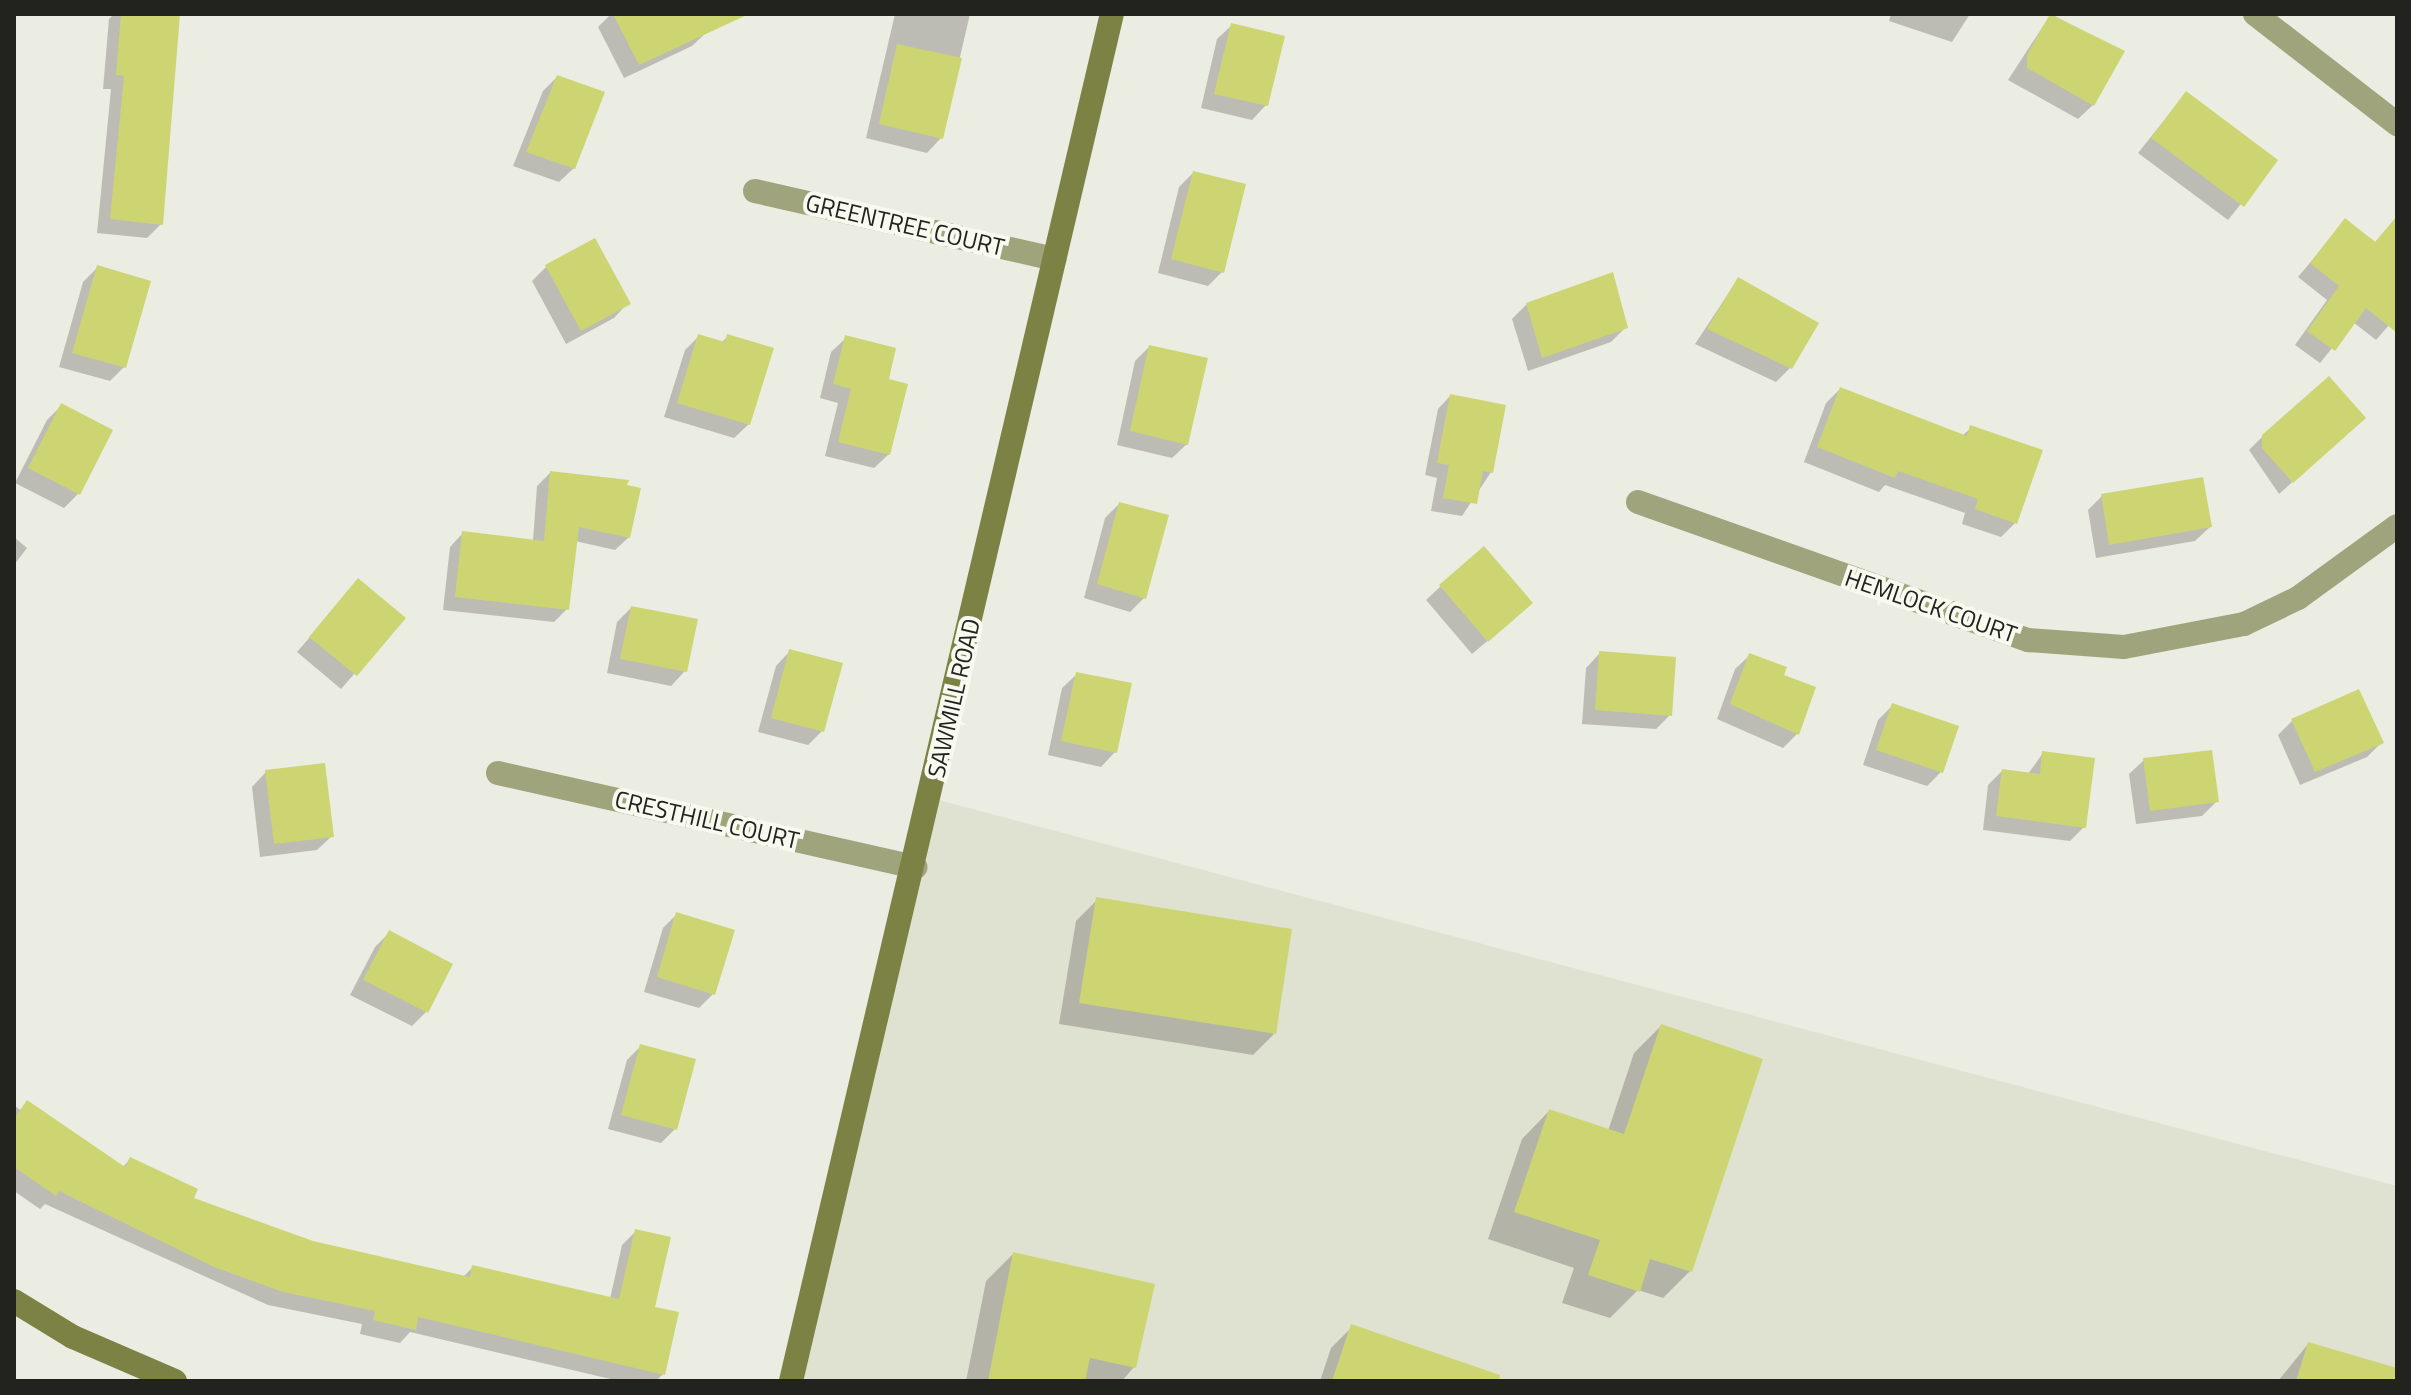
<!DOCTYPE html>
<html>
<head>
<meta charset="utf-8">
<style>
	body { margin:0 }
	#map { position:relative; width:2411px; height:1395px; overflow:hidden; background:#ebece2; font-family:"Titillium Web",sans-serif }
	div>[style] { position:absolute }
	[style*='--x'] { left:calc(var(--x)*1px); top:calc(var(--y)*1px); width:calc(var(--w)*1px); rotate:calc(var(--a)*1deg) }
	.built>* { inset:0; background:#e0e2d1 }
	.shadow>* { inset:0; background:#0003 }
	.building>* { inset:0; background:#cdd572 }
	.street>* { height:24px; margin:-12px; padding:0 12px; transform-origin:12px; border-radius:12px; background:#a0a47c }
	.secondary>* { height:24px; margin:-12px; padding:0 12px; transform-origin:12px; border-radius:12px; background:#7c8244 }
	span { translate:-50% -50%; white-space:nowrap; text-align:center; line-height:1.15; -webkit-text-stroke:8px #f8f9ef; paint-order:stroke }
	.street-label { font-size:24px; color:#22221f }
	.frame { position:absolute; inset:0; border:16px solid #22221f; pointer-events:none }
</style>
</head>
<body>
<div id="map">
	<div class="built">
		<i style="clip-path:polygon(931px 798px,2397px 1186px,2397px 1381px,791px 1381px)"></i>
	</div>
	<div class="shadow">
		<i style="clip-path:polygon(114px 14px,179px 14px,161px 224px,147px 238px,97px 233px,111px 89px,103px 89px,109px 19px)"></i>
		<i style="clip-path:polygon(611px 14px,697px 14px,707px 32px,692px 46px,624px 78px,598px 27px)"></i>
		<i style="clip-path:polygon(895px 14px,970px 14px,941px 138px,927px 153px,866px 138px)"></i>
		<i style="clip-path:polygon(1891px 14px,1970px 14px,1952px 42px,1889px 21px)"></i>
		<i style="clip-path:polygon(2051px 14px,2122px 52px,2093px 105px,2078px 119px,2008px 80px)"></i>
		<i style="clip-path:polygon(1232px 25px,1266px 105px,1252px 120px,1201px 108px,1217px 39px)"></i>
		<i style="clip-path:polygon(557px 77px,574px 168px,559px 182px,513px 166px,543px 91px)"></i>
		<i style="clip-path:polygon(2186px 93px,2276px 160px,2228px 220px,2138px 153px)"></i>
		<i style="clip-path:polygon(1193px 173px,1222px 272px,1208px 286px,1158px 273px,1179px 187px)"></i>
		<i style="clip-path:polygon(2345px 221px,2397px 257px,2397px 316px,2376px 340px,2353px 322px,2320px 363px,2295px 345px,2327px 300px,2298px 277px)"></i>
		<i style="clip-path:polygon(546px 267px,628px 303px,614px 318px,566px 344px,532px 281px)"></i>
		<i style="clip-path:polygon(97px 268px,124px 367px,110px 381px,59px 367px,83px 282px)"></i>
		<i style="clip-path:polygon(1738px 279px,1791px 367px,1776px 382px,1695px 344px)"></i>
		<i style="clip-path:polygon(1527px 304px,1625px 328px,1611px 342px,1528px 371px,1512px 319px)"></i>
		<i style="clip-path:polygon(699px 336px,721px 343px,728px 336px,749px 424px,734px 438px,664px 417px,685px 350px)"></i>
		<i style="clip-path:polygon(846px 338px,886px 381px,889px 454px,874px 468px,825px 456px,838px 403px,820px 398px,831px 352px)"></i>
		<i style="clip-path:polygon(1149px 347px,1187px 444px,1172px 458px,1117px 445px,1135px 361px)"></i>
		<i style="clip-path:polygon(1840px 389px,1962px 436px,1971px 428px,2015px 523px,2001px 537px,1962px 524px,1965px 513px,1885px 485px,1879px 492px,1804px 462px,1826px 403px)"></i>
		<i style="clip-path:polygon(1450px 396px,1491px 472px,1462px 516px,1431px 511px,1437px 478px,1425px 475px,1438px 409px)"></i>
		<i style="clip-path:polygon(61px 406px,78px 494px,64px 508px,15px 483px,47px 420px)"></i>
		<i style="clip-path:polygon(2349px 432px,2279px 494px,2249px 450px,2263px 436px)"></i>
		<i style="clip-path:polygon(550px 473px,629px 537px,615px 550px,575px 541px,567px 609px,554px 622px,443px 610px,450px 547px,463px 533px,533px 541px,537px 486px)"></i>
		<i style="clip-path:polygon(2102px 496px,2210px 527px,2195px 541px,2096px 558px,2088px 510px)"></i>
		<i style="clip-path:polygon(1119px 504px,1144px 598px,1130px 612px,1084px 598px,1105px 518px)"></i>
		<i style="clip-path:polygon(14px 537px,27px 548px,14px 565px)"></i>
		<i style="clip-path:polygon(358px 581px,403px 618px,341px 689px,297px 652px)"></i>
		<i style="clip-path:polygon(1441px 586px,1516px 617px,1472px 654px,1426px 600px)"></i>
		<i style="clip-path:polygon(631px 608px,685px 671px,671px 686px,607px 673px,617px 622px)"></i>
		<i style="clip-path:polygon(790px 651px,822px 731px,808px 745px,758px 732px,776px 666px)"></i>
		<i style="clip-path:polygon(1600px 653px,1670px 715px,1656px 729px,1582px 724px,1586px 668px)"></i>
		<i style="clip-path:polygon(1750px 655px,1782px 676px,1797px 734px,1783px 748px,1717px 719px,1735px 669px)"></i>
		<i style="clip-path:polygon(1077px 674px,1115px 752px,1101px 767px,1048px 755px,1062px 688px)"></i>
		<i style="clip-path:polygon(1892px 706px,1941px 772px,1927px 786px,1863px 765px,1878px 720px)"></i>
		<i style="clip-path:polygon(2292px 721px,2381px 743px,2367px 757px,2300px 785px,2278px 735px)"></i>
		<i style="clip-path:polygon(2043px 753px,2084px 827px,2070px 841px,1983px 830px,1988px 785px,2002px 771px,2028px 774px)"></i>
		<i style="clip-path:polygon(2144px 760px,2216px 802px,2202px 816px,2136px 824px,2129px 774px)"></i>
		<i style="clip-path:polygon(266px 772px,332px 836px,317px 850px,260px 857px,252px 787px)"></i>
		<i style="clip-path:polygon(1097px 900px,1274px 1034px,1253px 1055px,1059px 1024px,1076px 921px)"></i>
		<i style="clip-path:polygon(677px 914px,713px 994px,699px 1008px,644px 992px,663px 928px)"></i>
		<i style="clip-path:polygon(389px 933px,451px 964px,426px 1012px,412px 1026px,350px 995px,375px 947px)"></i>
		<i style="clip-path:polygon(1661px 1026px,1690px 1271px,1663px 1298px,1638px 1290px,1610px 1318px,1562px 1303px,1574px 1268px,1488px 1239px,1522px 1139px,1549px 1111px,1608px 1131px,1634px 1053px)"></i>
		<i style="clip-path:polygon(641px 1046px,675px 1129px,661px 1143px,608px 1129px,627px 1060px)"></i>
		<i style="clip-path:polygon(27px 1103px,122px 1168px,130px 1159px,192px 1199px,312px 1243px,463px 1277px,473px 1267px,610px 1299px,622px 1245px,636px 1231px,663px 1374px,656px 1381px,619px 1381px,410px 1332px,400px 1343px,360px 1334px,362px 1324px,268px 1305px,45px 1204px,40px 1209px,14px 1191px,14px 1105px,20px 1110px)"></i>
		<i style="clip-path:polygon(1013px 1254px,1134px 1367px,1122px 1381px,966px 1381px,986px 1281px)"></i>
		<i style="clip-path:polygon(1352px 1327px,1445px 1381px,1320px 1381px,1331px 1348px)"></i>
		<i style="clip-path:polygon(2308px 1344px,2397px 1370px,2397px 1381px,2278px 1381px)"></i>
	</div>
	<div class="building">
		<i style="clip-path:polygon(121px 14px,180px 14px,163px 225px,110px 219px,124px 76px,116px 75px)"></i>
		<i style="clip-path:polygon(613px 14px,749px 14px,639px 65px)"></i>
		<i style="clip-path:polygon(2050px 14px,2125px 51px,2094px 106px,2027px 68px,2027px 55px)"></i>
		<i style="clip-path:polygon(1231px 23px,1285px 36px,1268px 106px,1214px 94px)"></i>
		<i style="clip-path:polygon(897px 44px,962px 58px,943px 139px,879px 124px)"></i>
		<i style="clip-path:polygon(557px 75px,605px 92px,575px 169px,526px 152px)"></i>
		<i style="clip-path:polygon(2186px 91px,2278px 160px,2244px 207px,2151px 138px)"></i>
		<i style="clip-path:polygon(1193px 171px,1246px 184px,1224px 273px,1171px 259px)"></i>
		<i style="clip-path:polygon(2397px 216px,2397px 333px,2366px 308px,2335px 351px,2307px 331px,2339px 286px,2310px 263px,2345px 218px,2375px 242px)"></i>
		<i style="clip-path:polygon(595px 238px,631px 304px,581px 331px,545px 265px)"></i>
		<i style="clip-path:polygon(97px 265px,151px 281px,126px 368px,72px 353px)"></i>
		<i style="clip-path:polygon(1613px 272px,1628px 328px,1542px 358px,1526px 303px)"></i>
		<i style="clip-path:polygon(1738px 277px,1819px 323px,1792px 369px,1707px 329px)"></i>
		<i style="clip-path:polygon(698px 334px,725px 342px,727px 334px,774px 348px,750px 425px,677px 403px)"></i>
		<i style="clip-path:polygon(845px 335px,896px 348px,889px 379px,908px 384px,890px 455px,838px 442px,851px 389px,833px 384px)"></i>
		<i style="clip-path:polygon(1149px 345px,1208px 358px,1188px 445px,1130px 431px)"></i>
		<i style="clip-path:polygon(2329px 376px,2366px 418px,2293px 483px,2262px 448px,2262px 435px)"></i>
		<i style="clip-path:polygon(1840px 387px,1967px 436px,1970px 425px,2043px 450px,2017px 524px,1975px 509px,1978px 499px,1898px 471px,1895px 478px,1817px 447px)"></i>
		<i style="clip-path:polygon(1450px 394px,1506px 405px,1493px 473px,1483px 471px,1477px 504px,1443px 498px,1449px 465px,1437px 463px)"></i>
		<i style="clip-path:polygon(61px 403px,113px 430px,80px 495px,28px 468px)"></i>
		<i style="clip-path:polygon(550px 471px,629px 480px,627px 485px,641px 488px,630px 538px,579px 527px,569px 610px,455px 597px,462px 531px,544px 541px)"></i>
		<i style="clip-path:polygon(2203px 477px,2212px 527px,2109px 545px,2101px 494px)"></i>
		<i style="clip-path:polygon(1119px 502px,1169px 515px,1146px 599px,1097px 584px)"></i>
		<i style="clip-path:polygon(1484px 546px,1533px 603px,1488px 642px,1439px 585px)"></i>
		<i style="clip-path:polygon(358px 578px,406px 618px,357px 676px,309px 637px)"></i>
		<i style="clip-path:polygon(631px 606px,698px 619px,687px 672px,620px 659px)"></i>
		<i style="clip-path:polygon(789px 649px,843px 663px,824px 732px,771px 718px)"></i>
		<i style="clip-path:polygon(1599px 651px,1676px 657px,1672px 716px,1595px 710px)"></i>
		<i style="clip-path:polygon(1749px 653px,1787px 667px,1784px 675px,1816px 687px,1799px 735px,1730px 704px)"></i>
		<i style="clip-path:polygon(1076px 672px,1132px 683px,1117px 753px,1061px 741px)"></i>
		<i style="clip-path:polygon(2359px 689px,2384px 743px,2315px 772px,2291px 719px)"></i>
		<i style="clip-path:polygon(1892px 703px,1959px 726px,1943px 773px,1876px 750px)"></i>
		<i style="clip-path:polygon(2212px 750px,2219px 802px,2150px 811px,2143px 758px)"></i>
		<i style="clip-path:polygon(2042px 751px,2095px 758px,2086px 828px,1996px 816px,2002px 769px,2040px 774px)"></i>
		<i style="clip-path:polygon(325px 763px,334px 837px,274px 844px,265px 770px)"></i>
		<i style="clip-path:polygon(1096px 897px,1292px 929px,1276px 1034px,1079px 1003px)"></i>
		<i style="clip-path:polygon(676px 912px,735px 930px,715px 995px,657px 977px)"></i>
		<i style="clip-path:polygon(389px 930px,453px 964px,428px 1013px,363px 980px)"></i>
		<i style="clip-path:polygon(1661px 1024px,1763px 1059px,1692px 1272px,1650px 1259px,1640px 1292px,1588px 1275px,1600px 1240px,1514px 1212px,1549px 1109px,1624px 1134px)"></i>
		<i style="clip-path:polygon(640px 1044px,696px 1059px,677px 1130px,621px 1115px)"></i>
		<i style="clip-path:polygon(27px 1100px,125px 1167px,130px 1157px,198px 1189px,194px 1198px,313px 1241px,470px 1277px,472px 1265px,619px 1299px,635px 1229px,671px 1237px,655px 1307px,679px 1312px,665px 1375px,418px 1317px,416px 1330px,373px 1320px,375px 1311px,283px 1292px,214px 1267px,59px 1191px,56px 1196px,14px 1167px,14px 1119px)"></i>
		<i style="clip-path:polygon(1013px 1252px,1155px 1284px,1136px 1368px,1090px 1358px,1085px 1381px,988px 1381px)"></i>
		<i style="clip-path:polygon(1351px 1324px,1500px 1375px,1499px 1381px,1332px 1381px)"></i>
		<i style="clip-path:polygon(2308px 1342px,2397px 1368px,2397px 1381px,2296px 1381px)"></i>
	</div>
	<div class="street">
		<i style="--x:2255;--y:14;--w:180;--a:37.8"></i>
		<i style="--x:755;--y:191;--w:307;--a:12.8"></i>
		<i style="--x:1638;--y:502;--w:414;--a:19.5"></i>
		<i style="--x:2028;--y:640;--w:96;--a:4.2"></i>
		<i style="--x:2124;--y:647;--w:122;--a:-10.9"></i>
		<i style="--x:2244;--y:624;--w:60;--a:-25.7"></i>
		<i style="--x:2298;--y:598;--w:122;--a:-36"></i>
		<i style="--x:498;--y:773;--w:428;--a:12.7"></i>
	</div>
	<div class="secondary">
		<i style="--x:14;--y:1301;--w:69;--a:31.4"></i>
		<i style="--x:73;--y:1337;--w:111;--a:23.3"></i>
		<i style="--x:791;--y:1381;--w:1404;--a:-76.79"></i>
	</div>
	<div class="street-label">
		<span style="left:905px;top:225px;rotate:13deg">GREENTREE COURT</span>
		<span style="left:1931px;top:606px;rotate:19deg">HEMLOCK COURT</span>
		<span style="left:954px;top:698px;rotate:-77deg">SAWMILL ROAD</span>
		<span style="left:707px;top:820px;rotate:13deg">CRESTHILL COURT</span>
	</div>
	<div class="frame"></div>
</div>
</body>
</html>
